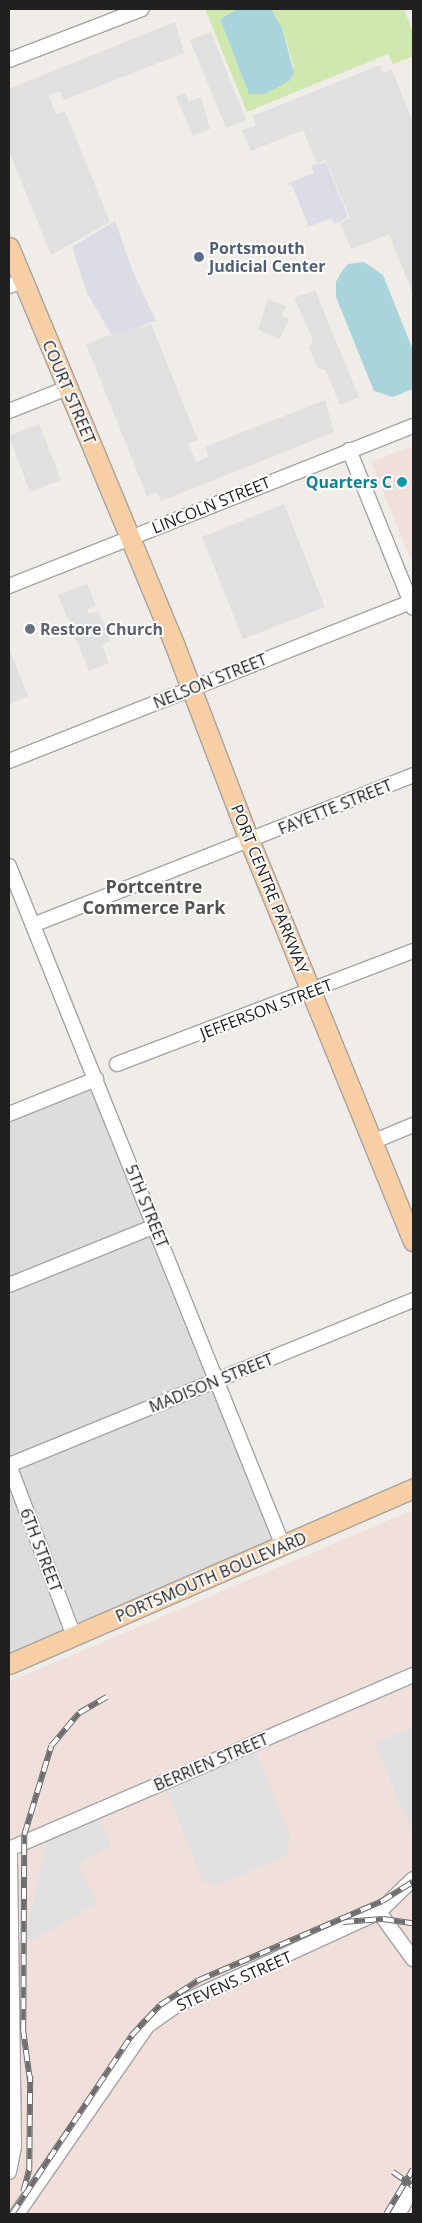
<!DOCTYPE html>
<html>
<head>
<meta charset="utf-8">
<style>
	body { margin:0 }
	#map { position:relative; width:422px; height:2223px; overflow:hidden; background:#f0ece7; font-family:"Open Sans",sans-serif }
	div>[style] { position:absolute }
	[style*='--x'] { left:calc(var(--x)*1px); top:calc(var(--y)*1px); width:calc(var(--w)*1px); rotate:calc(var(--a)*1deg) }
	.residential>* { inset:0; background:#dedddd }
	.military>* { inset:0; background:#f1dfdb }
	.grass>* { inset:0; background:#cfe8af }
	.parking>* { inset:0; background:#e0e0e0 }
	.plaza>* { inset:0; background:#dbdce6 }
	.water>* { inset:0; background:#a9d4dc }
	.roads { filter:drop-shadow(1px 0 #a4a4a4) drop-shadow(-1px 0 #a4a4a4) drop-shadow(0 1px #a4a4a4) drop-shadow(0 -1px #a4a4a4) }
	.minor>* { height:14px; margin:-7px; padding:0 7px; transform-origin:7px; border-radius:7px; background:#fff }
	.major>* { height:19px; margin:-9.5px; padding:0 9.5px; transform-origin:9.5px; border-radius:9.5px; background:#f8cea4 }
	.rail>* { height:5.5px; margin-top:-2.75px; transform-origin:0; background:repeating-linear-gradient(90deg,#fff 0 11px,#6e6e6e 0 22px); box-sizing:border-box; border-block:1px solid #6e6e6e }
	.dots>* { width:14px; height:14px; translate:-50% -50%; box-sizing:border-box; border:2px solid #fff; border-radius:50% }
	span { translate:-50% -50%; white-space:nowrap; text-align:center; line-height:1.15; -webkit-text-stroke:4px #fff; paint-order:stroke }
	.service-label { font-size:16px; color:#4e5e75; font-weight:700 }
	.left { translate:0 -50%; text-align:left }
	.street-label { font-size:16px; color:#202020 }
	.culture-label { font-size:16px; color:#0d838f; font-weight:700 }
	.right { translate:-100% -50%; text-align:right }
	.worship-label { font-size:16px; color:#5b616d; font-weight:700 }
	.neighbourhood-label { font-size:18px; color:#535353; font-weight:700 }
	.frame { position:absolute; inset:0; border:10px solid #202020; pointer-events:none }
</style>
</head>
<body>
<div id="map">
	<div class="residential">
		<i style="clip-path:polygon(96px 1079px,283px 1546px,9px 1664px,9px 1114px)"></i>
	</div>
	<div class="military">
		<i style="clip-path:polygon(413px 446px,413px 565px,371px 462px)"></i>
		<i style="clip-path:polygon(413px 1510px,413px 2214px,9px 2214px,9px 1682px)"></i>
	</div>
	<div class="grass">
		<i style="clip-path:polygon(205px 9px,237px 9px,220px 19px,249px 94px,294px 67px,282px 28px,271px 9px,404px 9px,413px 33px,413px 56px,393px 64px,388px 54px,247px 112px)"></i>
	</div>
	<div class="parking">
		<i style="clip-path:polygon(175px 22px,184px 53px,64px 100px,60px 91px,49px 95px,56px 114px,65px 111px,110px 222px,51px 255px,9px 151px,9px 89px)"></i>
		<i style="clip-path:polygon(211px 32px,246px 120px,226px 128px,190px 40px)"></i>
		<i style="clip-path:polygon(380px 65px,383px 73px,392px 70px,413px 122px,413px 294px,389px 234px,351px 249px,340px 223px,350px 218px,326px 160px,317px 164px,303px 130px,251px 151px,242px 130px,256px 125px,253px 116px)"></i>
		<i style="clip-path:polygon(185px 93px,189px 102px,201px 97px,210px 129px,193px 136px,176px 97px)"></i>
		<i style="clip-path:polygon(315px 290px,359px 397px,340px 405px,326px 371px,317px 367px,309px 348px,313px 339px,294px 298px)"></i>
		<i style="clip-path:polygon(268px 299px,286px 306px,282px 315px,289px 319px,280px 339px,258px 330px)"></i>
		<i style="clip-path:polygon(140px 324px,141px 328px,151px 324px,198px 440px,188px 443px,196px 462px,209px 457px,205px 447px,325px 400px,334px 432px,161px 501px,157px 492px,147px 496px,86px 344px)"></i>
		<i style="clip-path:polygon(39px 424px,61px 480px,30px 492px,9px 436px)"></i>
		<i style="clip-path:polygon(284px 504px,325px 607px,243px 639px,202px 537px)"></i>
		<i style="clip-path:polygon(87px 584px,96px 606px,87px 609px,89px 614px,98px 611px,111px 641px,102px 645px,109px 663px,89px 671px,58px 595px)"></i>
		<i style="clip-path:polygon(9px 648px,28px 696px,9px 704px,9px 647px)"></i>
		<i style="clip-path:polygon(413px 1727px,413px 1835px,375px 1743px)"></i>
		<i style="clip-path:polygon(256px 1752px,290px 1836px,286px 1856px,215px 1886px,203px 1881px,166px 1790px)"></i>
		<i style="clip-path:polygon(99px 1818px,111px 1847px,77px 1864px,97px 1903px,30px 1942px,26px 1935px,47px 1840px)"></i>
	</div>
	<div class="plaza">
		<i style="clip-path:polygon(326px 162px,348px 217px,335px 224px,332px 218px,305px 228px,308px 225px,292px 185px,286px 184px,314px 173px,311px 166px)"></i>
		<i style="clip-path:polygon(115px 221px,133px 272px,156px 321px,111px 334px,87px 293px,72px 247px)"></i>
	</div>
	<div class="water">
		<i style="clip-path:polygon(237px 9px,271px 9px,282px 28px,294px 73px,289px 81px,265px 94px,249px 94px,220px 19px)"></i>
		<i style="clip-path:polygon(364px 262px,383px 275px,413px 350px,413px 389px,393px 397px,374px 391px,336px 297px,336px 282px,342px 271px,348px 264px)"></i>
	</div>
	<div class="roads">
		<div class="minor">
			<i style="--x:9;--y:60;--w:142;--a:-21"></i>
			<i style="--x:9;--y:286;--w:14;--a:-21"></i>
			<i style="--x:9;--y:411;--w:62;--a:-21.6"></i>
			<i style="--x:349;--y:450;--w:170;--a:67.9"></i>
			<i style="--x:9;--y:586;--w:435;--a:-21.6"></i>
			<i style="--x:9;--y:761;--w:432;--a:-21.6"></i>
			<i style="--x:9;--y:866;--w:733;--a:68.05"></i>
			<i style="--x:33;--y:925;--w:409;--a:-21.5"></i>
			<i style="--x:117;--y:1064;--w:317;--a:-20.9"></i>
			<i style="--x:9;--y:1114;--w:94;--a:-21.9"></i>
			<i style="--x:372;--y:1142;--w:44;--a:-22.5"></i>
			<i style="--x:9;--y:1285;--w:157;--a:-22"></i>
			<i style="--x:9;--y:1465;--w:436;--a:-22.2"></i>
			<i style="--x:9;--y:1465;--w:183;--a:69.2"></i>
			<i style="--x:9;--y:1849;--w:440;--a:-23.3"></i>
			<i style="--x:379;--y:1912;--w:58;--a:54.1"></i>
			<i style="--x:9;--y:2172;--w:26;--a:-79"></i>
			<i style="--x:14;--y:2146;--w:297;--a:-90.8"></i>
			<i style="--x:17;--y:2214;--w:229;--a:-55.3"></i>
			<i style="--x:147;--y:2026;--w:39;--a:-35"></i>
			<i style="--x:179;--y:2004;--w:220;--a:-24.7"></i>
			<i style="--x:379;--y:1912;--w:47;--a:-44.1"></i>
			<i style="--x:398;--y:2214;--w:30;--a:-60"></i>
		</div>
		<div class="major">
			<i style="--x:9;--y:247;--w:432;--a:67.4"></i>
			<i style="--x:175;--y:646;--w:210;--a:69.1"></i>
			<i style="--x:250;--y:842;--w:431;--a:67.8"></i>
			<i style="--x:9;--y:1664;--w:441;--a:-23.5"></i>
		</div>
	</div>
	<div class="rail">
		<i style="--x:343;--y:1922;--w:40;--a:-4.3"></i>
		<i style="--x:383;--y:1919;--w:30;--a:8"></i>
		<i style="--x:30;--y:2083;--w:52;--a:-97.7"></i>
		<i style="--x:23;--y:2031;--w:196;--a:-89.7"></i>
		<i style="--x:24;--y:1835;--w:93;--a:-73.1"></i>
		<i style="--x:51;--y:1746;--w:43;--a:-49.7"></i>
		<i style="--x:79;--y:1713;--w:32;--a:-30"></i>
		<i style="--x:393;--y:2172;--w:24;--a:35"></i>
		<i style="--x:23;--y:2192;--w:23;--a:-75"></i>
		<i style="--x:29;--y:2170;--w:94;--a:-89.4"></i>
		<i style="--x:12;--y:2214;--w:214;--a:-56.2"></i>
		<i style="--x:131;--y:2036;--w:42;--a:-46.9"></i>
		<i style="--x:160;--y:2005;--w:46;--a:-32.7"></i>
		<i style="--x:199;--y:1980;--w:199;--a:-23.3"></i>
		<i style="--x:382;--y:1901;--w:36;--a:-32"></i>
		<i style="--x:386;--y:2214;--w:52;--a:-59"></i>
	</div>
	<div class="dots">
		<i style="left:199px;top:257px;background:#5c6f8a"></i>
		<i style="left:402px;top:482px;background:#0f9aa8"></i>
		<i style="left:30px;top:629px;background:#6b7280"></i>
	</div>
	<div class="service-label">
		<span class="left" style="left:209px;top:257px">Portsmouth<br>Judicial Center</span>
	</div>
	<div class="street-label">
		<span style="left:69px;top:392px;rotate:67deg">COURT STREET</span>
		<span style="left:211px;top:505px;rotate:-22deg">LINCOLN STREET</span>
		<span style="left:210px;top:681px;rotate:-22deg">NELSON STREET</span>
		<span style="left:335px;top:807px;rotate:-22deg">FAYETTE STREET</span>
		<span style="left:270px;top:889px;rotate:68deg">PORT CENTRE PARKWAY</span>
		<span style="left:266px;top:1009px;rotate:-21deg">JEFFERSON STREET</span>
		<span style="left:147px;top:1206px;rotate:68deg">5TH STREET</span>
		<span style="left:211px;top:1383px;rotate:-22deg">MADISON STREET</span>
		<span style="left:41px;top:1550px;rotate:69deg">6TH STREET</span>
		<span style="left:211px;top:1577px;rotate:-23deg">PORTSMOUTH BOULEVARD</span>
		<span style="left:211px;top:1762px;rotate:-23deg">BERRIEN STREET</span>
		<span style="left:234px;top:1981px;rotate:-24deg">STEVENS STREET</span>
	</div>
	<div class="culture-label">
		<span class="right" style="left:392px;top:482px">Quarters C</span>
	</div>
	<div class="worship-label">
		<span class="left" style="left:40px;top:629px">Restore Church</span>
	</div>
	<div class="neighbourhood-label">
		<span style="left:154px;top:897px">Portcentre<br>Commerce Park</span>
	</div>
	<div class="frame"></div>
</div>
</body>
</html>
